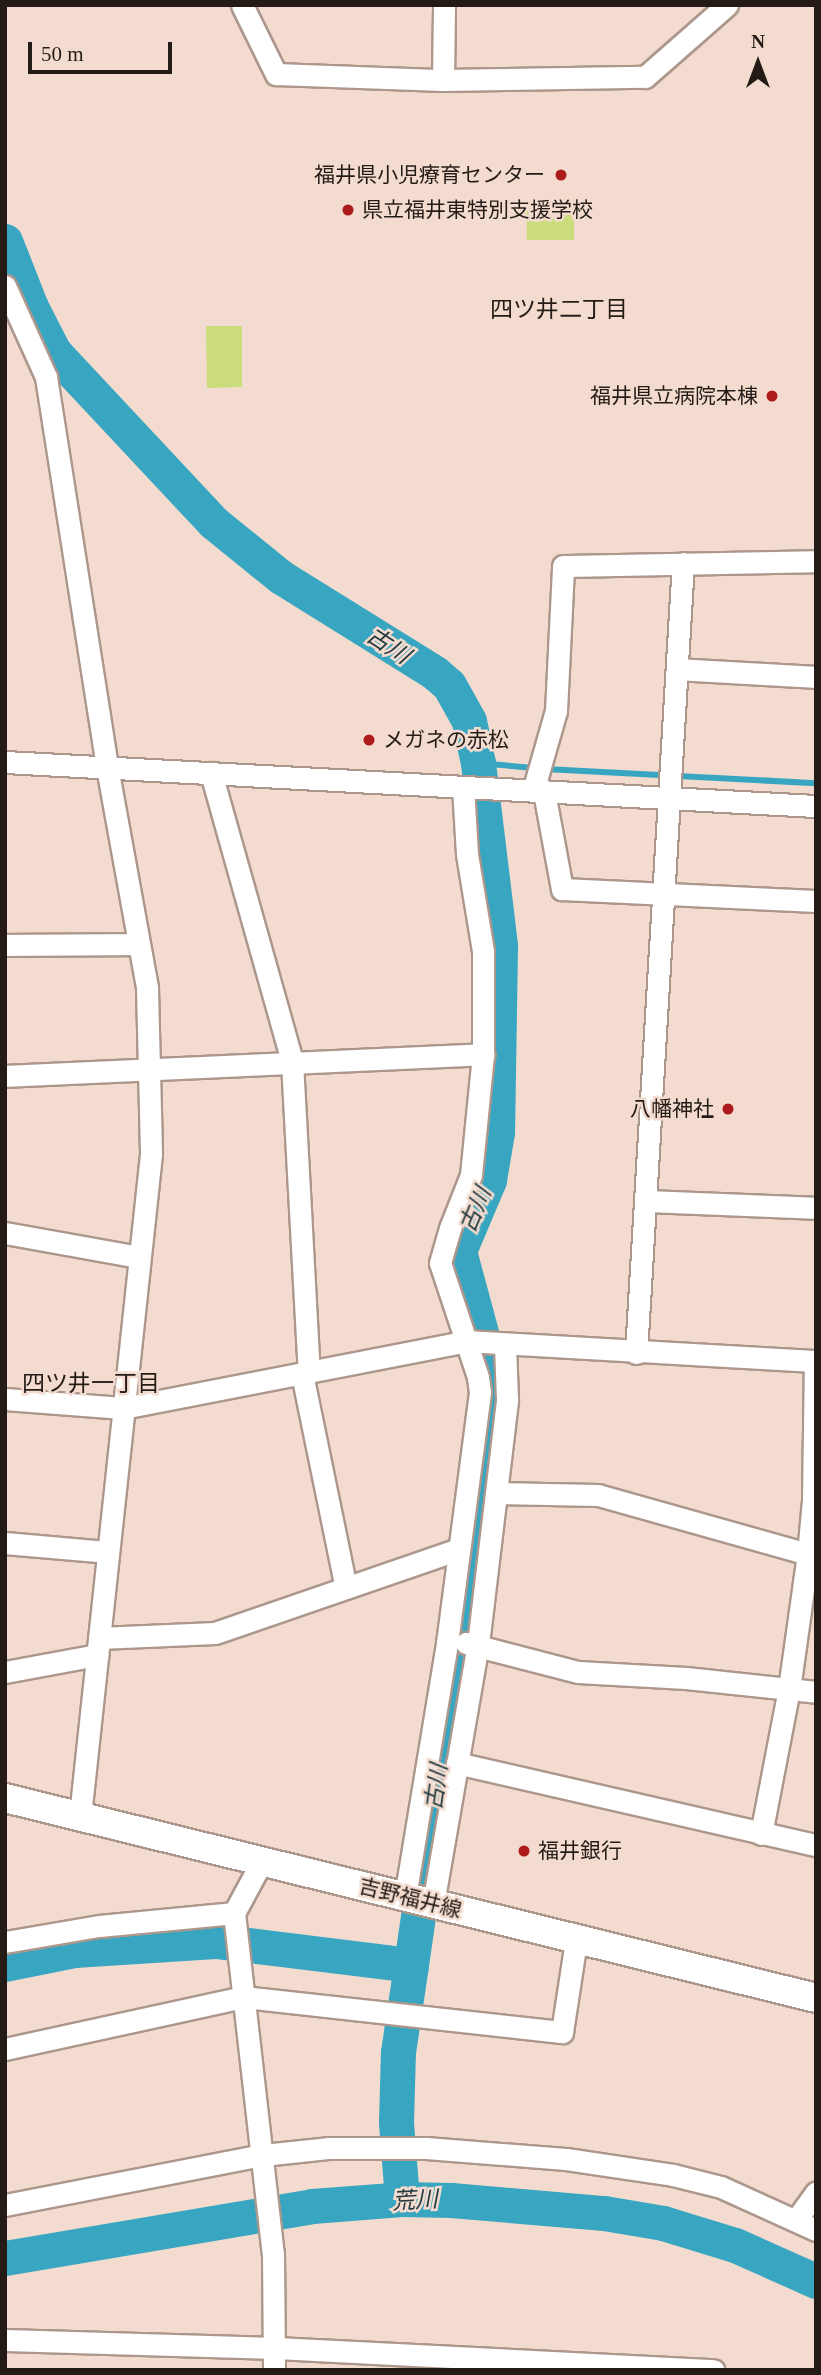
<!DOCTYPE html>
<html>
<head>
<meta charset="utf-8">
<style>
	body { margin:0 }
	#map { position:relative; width:821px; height:2375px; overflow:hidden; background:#f3dccf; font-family:"Times New Roman","Noto Sans JP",serif }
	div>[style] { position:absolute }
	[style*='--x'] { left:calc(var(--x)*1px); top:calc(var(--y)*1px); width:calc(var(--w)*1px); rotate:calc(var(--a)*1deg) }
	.green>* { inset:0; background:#cadc7c }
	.stream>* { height:6px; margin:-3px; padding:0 3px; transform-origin:3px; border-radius:3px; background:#39a6c1 }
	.river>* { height:35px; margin:-17.5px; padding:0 17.5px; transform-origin:17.5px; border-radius:17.5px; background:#39a6c1 }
	.roads { filter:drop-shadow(2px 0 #ac978c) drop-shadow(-2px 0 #ac978c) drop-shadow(0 2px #ac978c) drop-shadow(0 -2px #ac978c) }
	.minor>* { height:21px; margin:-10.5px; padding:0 10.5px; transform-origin:10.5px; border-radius:10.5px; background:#fff }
	.major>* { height:28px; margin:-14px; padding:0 14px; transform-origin:14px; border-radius:14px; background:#fff }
	.dots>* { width:19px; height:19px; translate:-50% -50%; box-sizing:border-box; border:4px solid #f3dccf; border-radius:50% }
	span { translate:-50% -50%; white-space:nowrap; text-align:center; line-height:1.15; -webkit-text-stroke:5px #f3dccf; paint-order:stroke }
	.poi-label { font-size:21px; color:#241b17 }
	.right { translate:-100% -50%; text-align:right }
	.left { translate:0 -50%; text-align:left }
	.street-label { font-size:21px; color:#241b17 }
	.neighbourhood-label { font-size:23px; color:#241b17 }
	.water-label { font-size:23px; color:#223940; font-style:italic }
	.frame { position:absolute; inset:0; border:7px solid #241b17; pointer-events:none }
	.north { position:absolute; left:723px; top:28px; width:70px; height:70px; -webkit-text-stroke:5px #f3dccf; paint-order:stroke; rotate:0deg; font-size:19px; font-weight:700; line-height:28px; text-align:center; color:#241b17 }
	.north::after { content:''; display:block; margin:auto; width:24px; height:32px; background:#241b17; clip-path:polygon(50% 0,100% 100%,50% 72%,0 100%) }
	.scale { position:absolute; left:28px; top:42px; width:144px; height:32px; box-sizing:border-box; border:4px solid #241b17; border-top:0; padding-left:9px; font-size:21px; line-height:24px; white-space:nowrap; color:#241b17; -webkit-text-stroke:5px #f3dccf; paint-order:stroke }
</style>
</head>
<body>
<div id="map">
	<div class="green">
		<i style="clip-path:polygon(574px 199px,574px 240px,527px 240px,526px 200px)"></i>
		<i style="clip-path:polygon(206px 326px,242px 326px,242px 387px,207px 388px)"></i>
	</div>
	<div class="stream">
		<i style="--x:478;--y:763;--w:56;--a:5.1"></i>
		<i style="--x:545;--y:769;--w:271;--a:3"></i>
	</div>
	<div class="river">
		<i style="--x:5;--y:241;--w:71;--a:68.5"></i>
		<i style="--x:31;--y:307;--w:51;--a:62.9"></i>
		<i style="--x:54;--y:352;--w:233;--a:46.9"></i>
		<i style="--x:213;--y:522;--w:87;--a:39"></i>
		<i style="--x:281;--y:577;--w:181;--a:31.9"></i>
		<i style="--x:435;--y:673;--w:18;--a:41"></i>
		<i style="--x:449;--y:685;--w:41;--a:60.9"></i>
		<i style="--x:469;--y:721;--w:43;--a:77.9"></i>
		<i style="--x:478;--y:763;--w:184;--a:83.1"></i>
		<i style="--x:500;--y:946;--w:186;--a:90.9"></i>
		<i style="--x:497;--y:1132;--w:49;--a:99.5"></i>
		<i style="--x:489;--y:1180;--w:77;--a:112.9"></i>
		<i style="--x:459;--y:1251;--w:119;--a:74.9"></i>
		<i style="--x:490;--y:1366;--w:38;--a:87"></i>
		<i style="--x:492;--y:1404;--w:567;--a:98.22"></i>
		<i style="--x:411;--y:1965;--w:197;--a:-173"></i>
		<i style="--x:215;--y:1941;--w:141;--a:176.3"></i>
		<i style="--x:74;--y:1950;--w:70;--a:168.5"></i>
		<i style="--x:402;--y:2199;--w:77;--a:-94.5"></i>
		<i style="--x:396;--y:2122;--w:70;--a:-88.4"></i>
		<i style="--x:398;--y:2052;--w:88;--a:-81.5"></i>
		<i style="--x:5;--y:2258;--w:311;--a:-9.6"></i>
		<i style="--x:312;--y:2206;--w:90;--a:-4.4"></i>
		<i style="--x:402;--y:2199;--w:49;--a:1.2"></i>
		<i style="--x:451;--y:2200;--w:154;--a:4.9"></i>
		<i style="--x:604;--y:2213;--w:60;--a:9.6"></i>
		<i style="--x:663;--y:2223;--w:75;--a:17"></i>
		<i style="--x:735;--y:2245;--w:89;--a:24"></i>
	</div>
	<div class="roads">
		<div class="minor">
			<i style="--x:242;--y:5;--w:77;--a:63.8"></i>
			<i style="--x:276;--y:74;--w:167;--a:2.1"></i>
			<i style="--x:443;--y:80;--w:202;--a:-0.9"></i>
			<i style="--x:645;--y:77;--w:109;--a:-41.3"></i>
			<i style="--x:443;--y:80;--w:75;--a:-89.2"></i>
			<i style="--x:5;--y:286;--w:100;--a:65.7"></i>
			<i style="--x:46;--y:377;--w:395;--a:81.1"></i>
			<i style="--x:107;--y:767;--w:225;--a:79.7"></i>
			<i style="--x:147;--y:988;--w:166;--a:88.6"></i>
			<i style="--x:151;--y:1154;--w:666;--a:96.12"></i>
			<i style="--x:677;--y:669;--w:139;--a:3.3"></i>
			<i style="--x:5;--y:762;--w:812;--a:3.11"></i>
			<i style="--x:211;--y:773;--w:300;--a:74.3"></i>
			<i style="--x:292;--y:1062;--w:311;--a:86.9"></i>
			<i style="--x:533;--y:791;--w:83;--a:-74"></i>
			<i style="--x:556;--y:711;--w:145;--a:-87.2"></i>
			<i style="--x:563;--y:566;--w:253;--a:-1.1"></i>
			<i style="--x:544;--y:792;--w:99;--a:79.5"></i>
			<i style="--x:562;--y:889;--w:254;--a:2.7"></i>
			<i style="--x:5;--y:945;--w:133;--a:-0.4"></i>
			<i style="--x:5;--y:1076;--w:479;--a:-2.6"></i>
			<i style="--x:645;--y:1201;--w:171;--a:2.3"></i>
			<i style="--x:5;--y:1233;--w:136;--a:10.2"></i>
			<i style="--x:636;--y:1353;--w:791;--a:-86.6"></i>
			<i style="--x:302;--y:1374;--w:218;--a:78.4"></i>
			<i style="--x:5;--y:1399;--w:118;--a:4.4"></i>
			<i style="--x:123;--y:1408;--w:350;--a:-11"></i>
			<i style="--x:467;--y:1341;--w:350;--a:3.3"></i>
			<i style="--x:496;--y:1493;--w:102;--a:1.1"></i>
			<i style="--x:598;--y:1495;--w:218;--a:15.7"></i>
			<i style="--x:5;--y:1543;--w:103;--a:5"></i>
			<i style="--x:99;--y:1638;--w:116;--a:-2.5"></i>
			<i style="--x:215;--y:1633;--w:258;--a:-19"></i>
			<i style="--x:466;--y:1643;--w:116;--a:14.5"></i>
			<i style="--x:578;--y:1672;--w:108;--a:3.2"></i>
			<i style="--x:686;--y:1678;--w:131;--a:6.1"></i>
			<i style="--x:5;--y:1672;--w:94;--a:-10.5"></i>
			<i style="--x:457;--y:1763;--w:368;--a:12.9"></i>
			<i style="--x:761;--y:1834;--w:148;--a:-79.1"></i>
			<i style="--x:789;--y:1689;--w:136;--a:-82"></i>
			<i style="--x:808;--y:1554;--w:54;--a:-84.7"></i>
			<i style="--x:813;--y:1500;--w:139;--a:-89.2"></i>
			<i style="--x:262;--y:1861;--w:59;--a:118.3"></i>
			<i style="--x:234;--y:1913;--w:342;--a:83.5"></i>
			<i style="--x:273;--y:2253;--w:117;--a:89.5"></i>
			<i style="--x:405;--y:1897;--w:257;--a:-80.6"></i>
			<i style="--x:447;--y:1643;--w:253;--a:-82.5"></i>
			<i style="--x:480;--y:1392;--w:15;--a:-98"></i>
			<i style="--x:478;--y:1377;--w:120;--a:-108.4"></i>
			<i style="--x:440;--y:1263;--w:36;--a:-74"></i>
			<i style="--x:450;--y:1228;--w:57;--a:-68.4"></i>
			<i style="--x:471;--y:1175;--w:122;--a:-84.3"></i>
			<i style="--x:483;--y:1054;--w:103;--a:-90"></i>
			<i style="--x:483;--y:951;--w:98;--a:-99.4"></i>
			<i style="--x:467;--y:854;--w:67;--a:-93.4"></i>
			<i style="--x:433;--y:1904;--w:264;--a:-80.2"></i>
			<i style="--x:478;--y:1644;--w:247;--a:-83.2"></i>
			<i style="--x:507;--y:1399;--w:54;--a:-92.1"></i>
			<i style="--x:5;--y:1942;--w:95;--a:-9.7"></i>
			<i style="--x:99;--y:1926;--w:136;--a:-5.5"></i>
			<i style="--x:5;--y:2049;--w:245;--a:-12.3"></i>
			<i style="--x:244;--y:1997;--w:320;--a:6.3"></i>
			<i style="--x:562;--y:2032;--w:93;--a:-81.3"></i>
			<i style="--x:5;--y:2205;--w:263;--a:-11"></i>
			<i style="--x:263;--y:2155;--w:65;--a:-6.1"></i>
			<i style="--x:328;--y:2148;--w:98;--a:0"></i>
			<i style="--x:426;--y:2148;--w:140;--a:4.5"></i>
			<i style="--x:566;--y:2159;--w:108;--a:8.5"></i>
			<i style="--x:673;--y:2175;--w:49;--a:14"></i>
			<i style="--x:721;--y:2187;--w:104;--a:24.4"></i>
			<i style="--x:796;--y:2220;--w:34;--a:-54"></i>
			<i style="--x:5;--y:2340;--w:271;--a:1.7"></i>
			<i style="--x:276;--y:2348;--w:438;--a:2.9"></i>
		</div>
		<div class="major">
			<i style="--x:5;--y:1798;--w:835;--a:13.85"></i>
		</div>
	</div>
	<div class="dots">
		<i style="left:561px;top:175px;background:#ac1a1b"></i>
		<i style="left:348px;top:210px;background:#ac1a1b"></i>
		<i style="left:772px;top:396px;background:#ac1a1b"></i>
		<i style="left:369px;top:740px;background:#ac1a1b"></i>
		<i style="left:728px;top:1109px;background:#ac1a1b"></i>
		<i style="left:524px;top:1851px;background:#ac1a1b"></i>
	</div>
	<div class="poi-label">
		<span class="right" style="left:545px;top:175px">福井県小児療育センター</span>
		<span class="left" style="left:362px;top:210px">県立福井東特別支援学校</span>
		<span class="right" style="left:758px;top:396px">福井県立病院本棟</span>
		<span class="left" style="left:383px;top:740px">メガネの赤松</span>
		<span class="right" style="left:714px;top:1109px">八幡神社</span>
		<span class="left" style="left:538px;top:1851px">福井銀行</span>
	</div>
	<div class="street-label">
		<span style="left:410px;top:1898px;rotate:14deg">吉野福井線</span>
	</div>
	<div class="neighbourhood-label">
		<span style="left:559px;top:310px">四ツ井二丁目</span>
		<span style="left:91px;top:1384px">四ツ井一丁目</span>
	</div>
	<div class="water-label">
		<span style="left:388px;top:646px;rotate:33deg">古川</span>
		<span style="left:476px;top:1210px;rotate:-67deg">古川</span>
		<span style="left:437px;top:1787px;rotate:-82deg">古川</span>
		<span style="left:415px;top:2201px;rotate:-3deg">荒川</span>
	</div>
	<div class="frame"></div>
	<div class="north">N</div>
	<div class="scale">50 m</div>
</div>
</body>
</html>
